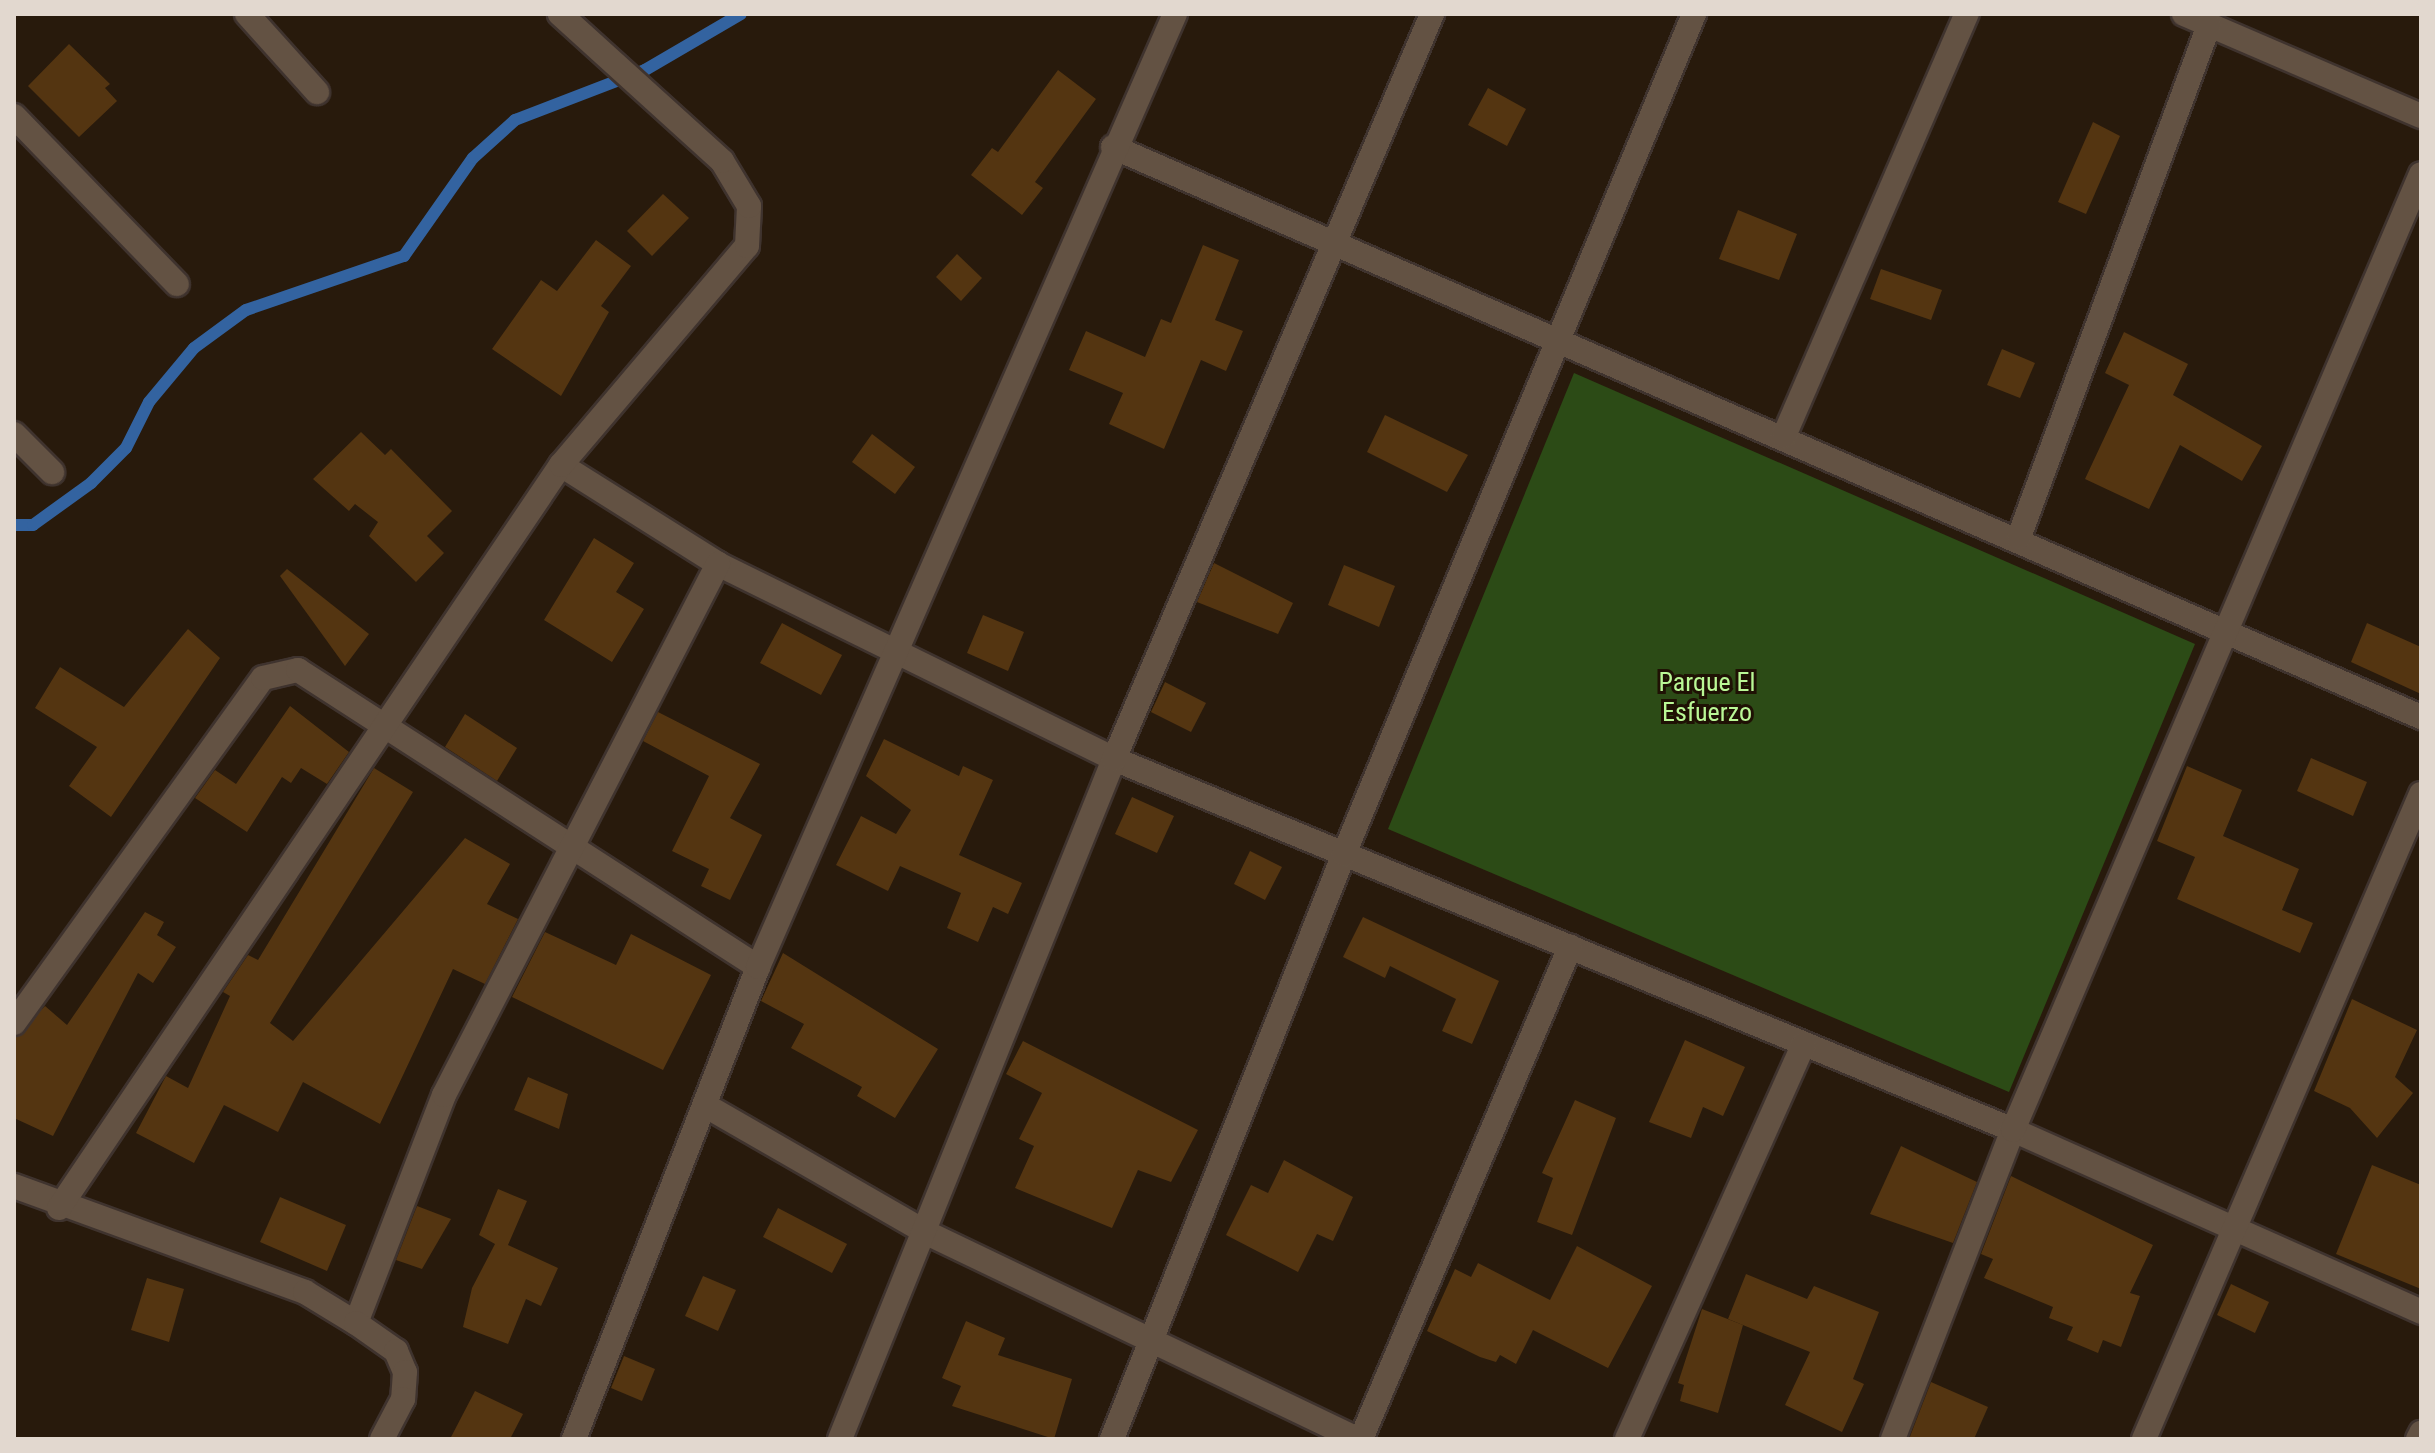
<!DOCTYPE html>
<html>
<head>
<meta charset="utf-8">
<style>
	body { margin:0 }
	#map { position:relative; width:2435px; height:1453px; overflow:hidden; background:#281a0c; font-family:"Roboto Condensed",sans-serif }
	div>[style] { position:absolute }
	[style*='--x'] { left:calc(var(--x)*1px); top:calc(var(--y)*1px); width:calc(var(--w)*1px); rotate:calc(var(--a)*1deg) }
	.green>* { inset:0; background:#2c4b16 }
	.stream>* { height:12px; margin:-6px; padding:0 6px; transform-origin:6px; border-radius:6px; background:#3363a0 }
	.building>* { inset:0; background:#543511 }
	.roads { filter:drop-shadow(2px 0 #3f332e) drop-shadow(-2px 0 #3f332e) drop-shadow(0 2px #3f332e) drop-shadow(0 -2px #3f332e) }
	.minor>* { height:24px; margin:-12px; padding:0 12px; transform-origin:12px; border-radius:12px; background:#635243 }
	span { translate:-50% -50%; white-space:nowrap; text-align:center; line-height:1.15; -webkit-text-stroke:6px #1f1104; paint-order:stroke }
	.park-label { font-size:26px; color:#baf896 }
	.frame { position:absolute; inset:0; border:16px solid #e2d8cf; pointer-events:none }
</style>
</head>
<body>
<div id="map">
	<div class="green">
		<i style="clip-path:polygon(1574px 373px,2195px 644px,2009px 1092px,1388px 829px)"></i>
	</div>
	<div class="stream">
		<i style="--x:14;--y:525;--w:19;--a:0"></i>
		<i style="--x:33;--y:525;--w:72;--a:-35.9"></i>
		<i style="--x:91;--y:483;--w:49;--a:-45"></i>
		<i style="--x:126;--y:448;--w:51;--a:-63.4"></i>
		<i style="--x:149;--y:402;--w:70;--a:-50.2"></i>
		<i style="--x:194;--y:348;--w:64;--a:-36.2"></i>
		<i style="--x:246;--y:310;--w:167;--a:-18.9"></i>
		<i style="--x:404;--y:256;--w:120;--a:-54.9"></i>
		<i style="--x:473;--y:158;--w:57;--a:-42.1"></i>
		<i style="--x:515;--y:120;--w:139;--a:-21"></i>
		<i style="--x:645;--y:70;--w:111;--a:-30.3"></i>
	</div>
	<div class="building">
		<i style="clip-path:polygon(69px 44px,110px 84px,105px 88px,117px 101px,79px 137px,28px 86px)"></i>
		<i style="clip-path:polygon(1058px 70px,1096px 99px,1035px 182px,1043px 188px,1022px 215px,971px 175px,992px 148px,998px 152px)"></i>
		<i style="clip-path:polygon(1488px 88px,1526px 109px,1507px 146px,1468px 125px)"></i>
		<i style="clip-path:polygon(2093px 122px,2120px 136px,2086px 214px,2058px 202px)"></i>
		<i style="clip-path:polygon(663px 194px,689px 218px,652px 256px,627px 231px)"></i>
		<i style="clip-path:polygon(1738px 210px,1797px 234px,1779px 280px,1719px 259px)"></i>
		<i style="clip-path:polygon(596px 240px,631px 266px,601px 306px,609px 312px,561px 396px,492px 349px,541px 280px,557px 291px)"></i>
		<i style="clip-path:polygon(1203px 245px,1239px 260px,1215px 320px,1243px 331px,1226px 371px,1201px 360px,1164px 449px,1109px 424px,1123px 393px,1069px 370px,1086px 331px,1145px 357px,1161px 319px,1171px 323px)"></i>
		<i style="clip-path:polygon(957px 254px,982px 278px,961px 301px,936px 277px)"></i>
		<i style="clip-path:polygon(1881px 269px,1942px 290px,1931px 320px,1870px 299px)"></i>
		<i style="clip-path:polygon(2124px 332px,2188px 364px,2173px 395px,2262px 446px,2242px 481px,2180px 445px,2149px 509px,2085px 479px,2129px 385px,2105px 373px)"></i>
		<i style="clip-path:polygon(2002px 349px,2035px 363px,2020px 398px,1987px 385px)"></i>
		<i style="clip-path:polygon(1385px 415px,1468px 455px,1447px 492px,1367px 452px)"></i>
		<i style="clip-path:polygon(361px 432px,385px 455px,391px 449px,452px 511px,427px 536px,444px 553px,416px 582px,369px 536px,378px 522px,355px 504px,349px 511px,313px 479px)"></i>
		<i style="clip-path:polygon(872px 434px,915px 467px,895px 494px,852px 462px)"></i>
		<i style="clip-path:polygon(594px 538px,634px 563px,616px 592px,644px 609px,612px 662px,544px 620px)"></i>
		<i style="clip-path:polygon(1214px 563px,1293px 603px,1278px 634px,1197px 602px)"></i>
		<i style="clip-path:polygon(1344px 565px,1395px 586px,1379px 627px,1328px 605px)"></i>
		<i style="clip-path:polygon(287px 569px,369px 634px,345px 666px,280px 576px)"></i>
		<i style="clip-path:polygon(983px 615px,1024px 632px,1008px 671px,967px 653px)"></i>
		<i style="clip-path:polygon(782px 623px,842px 655px,821px 695px,760px 663px)"></i>
		<i style="clip-path:polygon(2367px 623px,2421px 647px,2421px 694px,2351px 662px)"></i>
		<i style="clip-path:polygon(188px 629px,220px 658px,111px 817px,69px 786px,97px 747px,35px 708px,60px 667px,124px 707px)"></i>
		<i style="clip-path:polygon(1165px 682px,1206px 703px,1191px 732px,1151px 712px)"></i>
		<i style="clip-path:polygon(290px 706px,349px 752px,327px 784px,301px 768px,291px 783px,282px 777px,247px 832px,195px 798px,215px 770px,236px 784px)"></i>
		<i style="clip-path:polygon(658px 712px,760px 764px,730px 818px,762px 835px,730px 900px,701px 886px,709px 869px,672px 851px,709px 776px,643px 741px)"></i>
		<i style="clip-path:polygon(465px 714px,517px 748px,497px 781px,445px 747px)"></i>
		<i style="clip-path:polygon(884px 739px,959px 776px,963px 766px,993px 780px,959px 855px,1022px 883px,1008px 914px,993px 907px,978px 942px,947px 928px,961px 893px,900px 866px,888px 891px,836px 865px,861px 816px,896px 834px,911px 810px,866px 776px)"></i>
		<i style="clip-path:polygon(2311px 758px,2367px 782px,2353px 816px,2297px 791px)"></i>
		<i style="clip-path:polygon(2187px 766px,2242px 790px,2223px 836px,2299px 869px,2282px 910px,2313px 923px,2300px 953px,2177px 899px,2195px 857px,2157px 841px)"></i>
		<i style="clip-path:polygon(374px 768px,413px 792px,270px 1023px,293px 1041px,465px 838px,510px 864px,487px 904px,518px 919px,485px 984px,453px 969px,380px 1124px,303px 1082px,278px 1132px,224px 1105px,194px 1163px,136px 1133px,166px 1076px,188px 1088px,230px 996px,223px 992px,248px 955px,258px 960px)"></i>
		<i style="clip-path:polygon(1132px 797px,1174px 816px,1157px 853px,1115px 834px)"></i>
		<i style="clip-path:polygon(1250px 851px,1282px 867px,1265px 900px,1234px 884px)"></i>
		<i style="clip-path:polygon(145px 912px,164px 922px,157px 935px,176px 947px,153px 983px,138px 973px,53px 1136px,14px 1118px,14px 1038px,45px 1006px,67px 1025px)"></i>
		<i style="clip-path:polygon(1363px 917px,1499px 981px,1472px 1044px,1442px 1031px,1456px 999px,1390px 966px,1385px 978px,1343px 957px)"></i>
		<i style="clip-path:polygon(545px 932px,616px 965px,631px 934px,711px 975px,663px 1070px,512px 997px)"></i>
		<i style="clip-path:polygon(783px 953px,938px 1049px,895px 1118px,857px 1096px,862px 1087px,791px 1048px,804px 1024px,761px 1001px)"></i>
		<i style="clip-path:polygon(2352px 999px,2417px 1030px,2395px 1077px,2413px 1093px,2377px 1138px,2350px 1108px,2314px 1091px)"></i>
		<i style="clip-path:polygon(1685px 1040px,1745px 1067px,1723px 1116px,1703px 1107px,1691px 1138px,1649px 1122px)"></i>
		<i style="clip-path:polygon(1023px 1041px,1198px 1130px,1171px 1182px,1138px 1170px,1112px 1228px,1015px 1188px,1034px 1146px,1019px 1139px,1042px 1093px,1006px 1074px)"></i>
		<i style="clip-path:polygon(528px 1077px,568px 1094px,559px 1129px,514px 1110px)"></i>
		<i style="clip-path:polygon(1575px 1100px,1616px 1118px,1572px 1235px,1537px 1222px,1553px 1178px,1542px 1173px)"></i>
		<i style="clip-path:polygon(1901px 1146px,1977px 1182px,1953px 1243px,1870px 1214px)"></i>
		<i style="clip-path:polygon(1284px 1160px,1353px 1197px,1333px 1241px,1317px 1234px,1298px 1272px,1226px 1235px,1251px 1185px,1268px 1193px)"></i>
		<i style="clip-path:polygon(2372px 1165px,2421px 1185px,2421px 1289px,2336px 1254px)"></i>
		<i style="clip-path:polygon(2011px 1176px,2153px 1245px,2130px 1293px,2140px 1296px,2121px 1347px,2103px 1340px,2098px 1353px,2067px 1340px,2073px 1327px,2049px 1318px,2053px 1307px,1984px 1278px,1993px 1259px,1981px 1254px)"></i>
		<i style="clip-path:polygon(498px 1189px,527px 1201px,508px 1245px,558px 1268px,541px 1306px,526px 1299px,508px 1344px,463px 1327px,472px 1288px,495px 1244px,479px 1235px)"></i>
		<i style="clip-path:polygon(280px 1197px,346px 1225px,327px 1271px,260px 1242px)"></i>
		<i style="clip-path:polygon(417px 1206px,451px 1219px,422px 1269px,396px 1260px)"></i>
		<i style="clip-path:polygon(778px 1208px,847px 1244px,832px 1273px,763px 1237px)"></i>
		<i style="clip-path:polygon(1577px 1246px,1652px 1286px,1608px 1368px,1533px 1330px,1516px 1364px,1500px 1355px,1496px 1362px,1480px 1357px,1427px 1331px,1455px 1269px,1471px 1277px,1478px 1263px,1550px 1300px)"></i>
		<i style="clip-path:polygon(1746px 1274px,1807px 1299px,1814px 1286px,1879px 1312px,1853px 1379px,1864px 1384px,1842px 1432px,1785px 1405px,1810px 1352px,1728px 1319px)"></i>
		<i style="clip-path:polygon(703px 1276px,736px 1290px,718px 1331px,685px 1316px)"></i>
		<i style="clip-path:polygon(147px 1278px,184px 1289px,169px 1342px,131px 1330px)"></i>
		<i style="clip-path:polygon(2231px 1284px,2269px 1302px,2255px 1333px,2217px 1315px)"></i>
		<i style="clip-path:polygon(1702px 1309px,1743px 1325px,1718px 1413px,1680px 1401px,1684px 1385px,1678px 1383px)"></i>
		<i style="clip-path:polygon(966px 1321px,1005px 1338px,998px 1355px,1072px 1379px,1054px 1439px,952px 1406px,961px 1386px,942px 1378px)"></i>
		<i style="clip-path:polygon(624px 1356px,655px 1369px,642px 1401px,611px 1388px)"></i>
		<i style="clip-path:polygon(1931px 1382px,1988px 1407px,1974px 1439px,1909px 1439px)"></i>
		<i style="clip-path:polygon(475px 1391px,523px 1414px,510px 1439px,450px 1439px)"></i>
	</div>
	<div class="roads">
		<div class="minor">
			<i style="--x:247;--y:14;--w:105;--a:48.1"></i>
			<i style="--x:2184;--y:14;--w:258;--a:23.3"></i>
			<i style="--x:14;--y:116;--w:234;--a:45.9"></i>
			<i style="--x:1113;--y:147;--w:1427;--a:23.55"></i>
			<i style="--x:14;--y:434;--w:54;--a:45"></i>
			<i style="--x:1784;--y:436;--w:460;--a:-66.6"></i>
			<i style="--x:561;--y:465;--w:186;--a:32.2"></i>
			<i style="--x:718;--y:564;--w:441;--a:26.2"></i>
			<i style="--x:1114;--y:759;--w:973;--a:22.42"></i>
			<i style="--x:2013;--y:1130;--w:447;--a:24"></i>
			<i style="--x:2019;--y:537;--w:546;--a:-69.64"></i>
			<i style="--x:14;--y:1023;--w:425;--a:-54.2"></i>
			<i style="--x:263;--y:678;--w:36;--a:-13"></i>
			<i style="--x:298;--y:670;--w:548;--a:32.85"></i>
			<i style="--x:708;--y:1107;--w:250;--a:29.9"></i>
			<i style="--x:925;--y:1232;--w:480;--a:25.6"></i>
			<i style="--x:14;--y:1186;--w:310;--a:20"></i>
			<i style="--x:305;--y:1292;--w:60;--a:31.3"></i>
			<i style="--x:356;--y:1323;--w:244;--a:-68.9"></i>
			<i style="--x:444;--y:1095;--w:598;--a:-62.71"></i>
			<i style="--x:59;--y:1208;--w:897;--a:-55.96"></i>
			<i style="--x:561;--y:465;--w:287;--a:-49.7"></i>
			<i style="--x:747;--y:246;--w:40;--a:-87.1"></i>
			<i style="--x:749;--y:206;--w:52;--a:-121"></i>
			<i style="--x:722;--y:161;--w:219;--a:-137.8"></i>
			<i style="--x:356;--y:1323;--w:49;--a:35"></i>
			<i style="--x:396;--y:1351;--w:23;--a:67"></i>
			<i style="--x:405;--y:1372;--w:27;--a:94"></i>
			<i style="--x:403;--y:1399;--w:45;--a:117.7"></i>
			<i style="--x:574;--y:1439;--w:507;--a:-68.7"></i>
			<i style="--x:758;--y:967;--w:1040;--a:-66.37"></i>
			<i style="--x:840;--y:1439;--w:733;--a:-68.05"></i>
			<i style="--x:1114;--y:759;--w:810;--a:-66.88"></i>
			<i style="--x:1112;--y:1439;--w:629;--a:-68.37"></i>
			<i style="--x:1344;--y:854;--w:910;--a:-67.38"></i>
			<i style="--x:1361;--y:1439;--w:535;--a:-66.98"></i>
			<i style="--x:1627;--y:1439;--w:433;--a:-65.9"></i>
			<i style="--x:1893;--y:1439;--w:331;--a:-68.8"></i>
			<i style="--x:2013;--y:1130;--w:1039;--a:-66.89"></i>
			<i style="--x:2144;--y:1439;--w:702;--a:-66.76"></i>
			<i style="--x:2418;--y:1439;--w:7;--a:-63"></i>
		</div>
	</div>
	<div class="park-label">
		<span style="left:1707px;top:698px">Parque El<br>Esfuerzo</span>
	</div>
	<div class="frame"></div>
</div>
</body>
</html>
